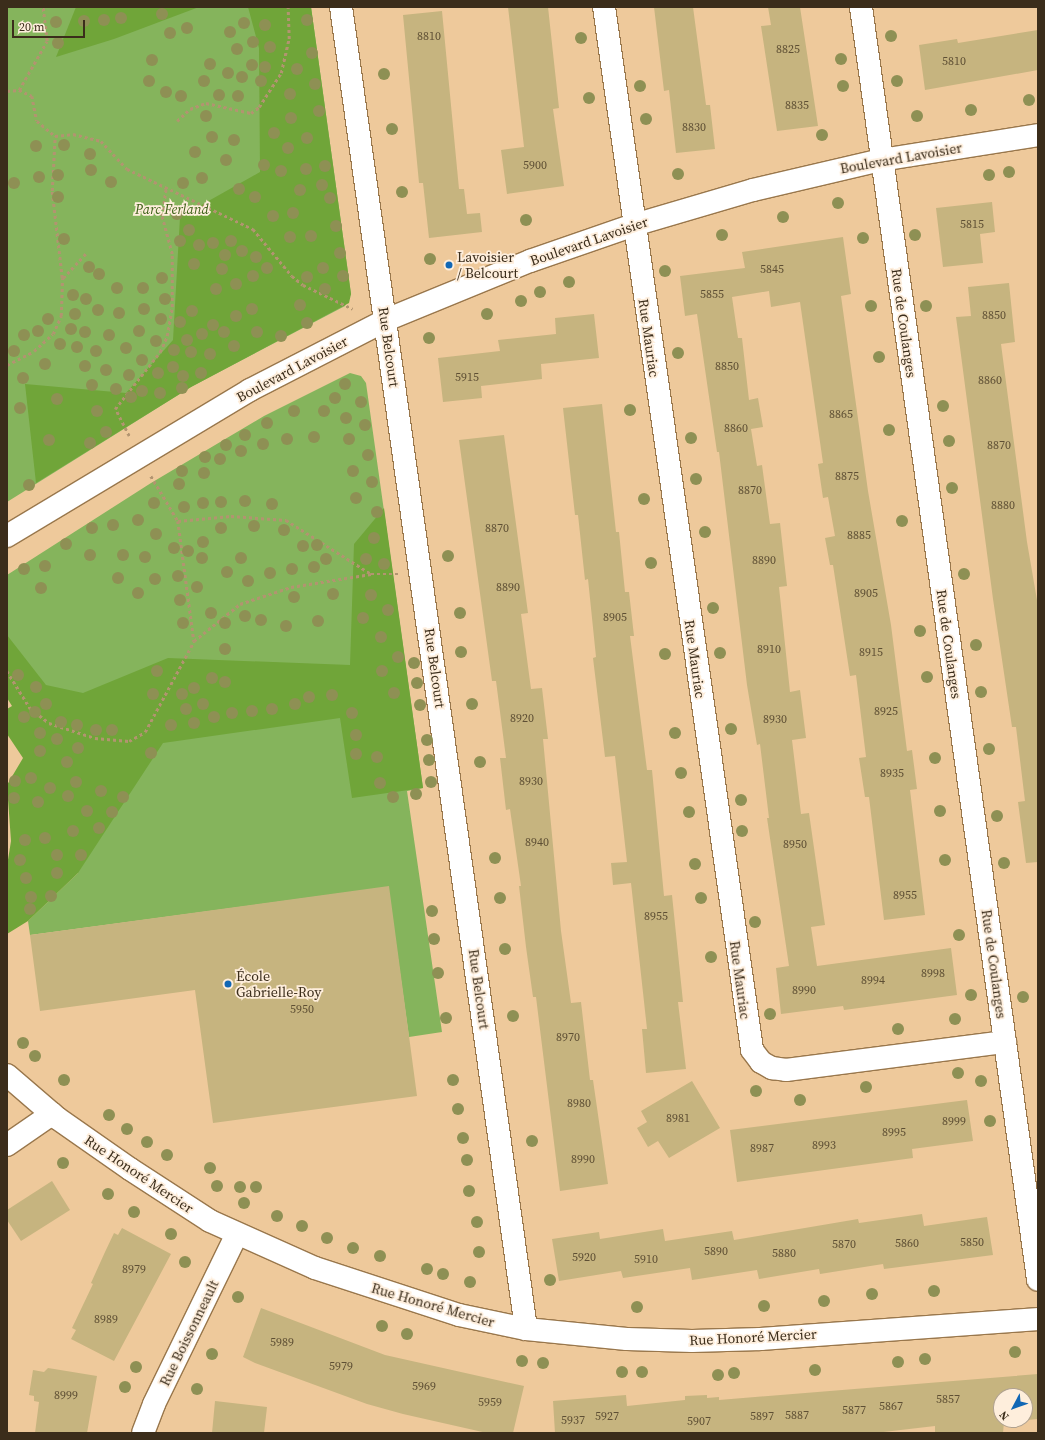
<!DOCTYPE html>
<html>
<head>
<meta charset="utf-8">
<style>
	body { margin:0 }
	#map { position:relative; width:1045px; height:1440px; overflow:hidden; background:#eec99b; font-family:"Source Serif 4",serif }
	div>[style] { position:absolute }
	[style*='--x'] { left:calc(var(--x)*1px); top:calc(var(--y)*1px); width:calc(var(--w)*1px); rotate:calc(var(--a)*1deg) }
	.green>* { inset:0; background:#85b45c }
	.forest>* { inset:0; background:#70a539 }
	.building>* { inset:0; background:#c6b47f }
	.path>* { height:2.5px; margin-top:-1.25px; transform-origin:0; background:repeating-linear-gradient(90deg,#b29470 0 3px,transparent 0 6px) }
	.roads { filter:drop-shadow(1px 0 #99774c) drop-shadow(-1px 0 #99774c) drop-shadow(0 1px #99774c) drop-shadow(0 -1px #99774c) }
	.minor>* { height:22px; margin:-11px; padding:0 11px; transform-origin:11px; border-radius:11px; background:#fff }
	.tertiary>* { height:22px; margin:-11px; padding:0 11px; transform-origin:11px; border-radius:11px; background:#fff }
	.trees>* { width:12px; height:12px; margin:-6px; border-radius:50%; background:#8e9054 }
	.dots>* { width:11px; height:11px; translate:-50% -50%; box-sizing:border-box; border:2px solid #feeedc; border-radius:50% }
	span { translate:-50% -50%; white-space:nowrap; text-align:center; line-height:1.15; -webkit-text-stroke:3.5px #feeedc; paint-order:stroke }
	.number-label { font-size:12px; color:#5e4f34 }
	.number-label span { -webkit-text-stroke-width:0 }
	.street-label { font-size:14px; color:#3b2d1b }
	.park-label { font-size:14px; color:#3f6219; font-style:italic }
	.poi-label { font-size:14px; color:#3b2d1b }
	.left { translate:0 -50%; text-align:left }
	.frame { position:absolute; inset:0; border:8px solid #3b2d1b; pointer-events:none }
	.north { position:absolute; left:993px; top:1388px; width:40px; height:40px; box-sizing:border-box; background:#feeedc; border:1px solid #b0a18f; border-radius:50%; rotate:229deg; font-size:11px; font-weight:700; line-height:16px; text-align:center; color:#3b2d1b }
	.north::after { content:''; display:block; margin:auto; width:14px; height:18px; background:#1167b5; clip-path:polygon(50% 0,100% 100%,50% 72%,0 100%) }
	.scale { position:absolute; left:12px; top:20px; width:73px; height:18px; box-sizing:border-box; border:2px solid #3b2d1b; border-top:0; padding-left:5px; font-size:12px; line-height:14px; white-space:nowrap; color:#3b2d1b; -webkit-text-stroke:3px #feeedc; paint-order:stroke }
</style>
</head>
<body>
<div id="map">
	<div class="green">
		<i style="clip-path:polygon(7px 7px,311px 7px,351px 294px,345px 306px,191px 387px,7px 502px)"></i>
		<i style="clip-path:polygon(350px 373px,361px 376px,366px 383px,423px 788px,407px 791px,442px 1032px,409px 1037px,388px 887px,30px 935px,28px 921px,78px 873px,7px 685px,7px 575px,151px 483px,264px 416px)"></i>
	</div>
	<div class="forest">
		<i style="clip-path:polygon(76px 7px,199px 7px,114px 39px,56px 57px)"></i>
		<i style="clip-path:polygon(248px 7px,311px 7px,351px 294px,349px 303px,191px 387px,36px 483px,25px 384px,126px 393px,173px 340px,180px 217px,260px 172px,259px 48px)"></i>
		<i style="clip-path:polygon(384px 508px,423px 788px,352px 798px,340px 718px,163px 743px,78px 873px,28px 921px,7px 934px,7px 866px,11px 841px,7px 785px,23px 758px,7px 734px,7px 709px,12px 706px,7px 698px,7px 635px,46px 685px,83px 693px,168px 658px,350px 665px,354px 544px)"></i>
	</div>
	<div class="building">
		<i style="clip-path:polygon(508px 7px,548px 7px,559px 108px,553px 109px,564px 186px,507px 194px,501px 150px,524px 147px)"></i>
		<i style="clip-path:polygon(654px 7px,693px 7px,706px 105px,710px 105px,715px 149px,676px 153px,669px 90px,664px 91px)"></i>
		<i style="clip-path:polygon(768px 7px,800px 7px,818px 126px,777px 131px,761px 26px,771px 25px)"></i>
		<i style="clip-path:polygon(442px 11px,459px 189px,464px 189px,467px 214px,480px 213px,482px 232px,429px 238px,423px 183px,419px 183px,403px 15px)"></i>
		<i style="clip-path:polygon(1038px 30px,1038px 70px,925px 90px,919px 45px,957px 39px,958px 43px)"></i>
		<i style="clip-path:polygon(992px 202px,995px 232px,980px 234px,983px 263px,943px 267px,936px 208px)"></i>
		<i style="clip-path:polygon(843px 237px,851px 294px,841px 296px,868px 491px,891px 625px,907px 751px,912px 750px,917px 789px,910px 790px,925px 915px,884px 920px,869px 797px,865px 797px,859px 758px,866px 757px,856px 675px,850px 676px,833px 565px,830px 565px,825px 538px,835px 536px,828px 497px,823px 498px,818px 464px,823px 463px,800px 302px,771px 307px,769px 291px,732px 297px,738px 338px,742px 338px,749px 400px,758px 398px,763px 427px,751px 429px,757px 466px,762px 465px,770px 524px,780px 523px,787px 586px,779px 587px,790px 692px,800px 690px,806px 738px,792px 740px,801px 814px,809px 813px,825px 925px,811px 927px,817px 966px,951px 948px,957px 995px,844px 1010px,843px 1006px,781px 1014px,776px 968px,789px 966px,767px 818px,769px 818px,760px 744px,757px 745px,747px 685px,719px 452px,717px 452px,697px 314px,685px 316px,680px 276px,745px 268px,742px 252px)"></i>
		<i style="clip-path:polygon(1009px 283px,1015px 342px,1001px 344px,1027px 542px,1038px 606px,1038px 862px,1026px 863px,1018px 802px,1025px 801px,1016px 727px,1012px 727px,993px 599px,956px 317px,971px 316px,968px 287px)"></i>
		<i style="clip-path:polygon(594px 314px,599px 358px,541px 364px,542px 379px,481px 386px,482px 398px,443px 402px,438px 358px,500px 351px,498px 340px,556px 334px,555px 318px)"></i>
		<i style="clip-path:polygon(602px 404px,616px 532px,619px 532px,625px 592px,629px 592px,634px 636px,630px 636px,647px 770px,652px 770px,664px 896px,672px 895px,683px 1002px,678px 1002px,686px 1069px,646px 1073px,642px 1029px,647px 1029px,631px 883px,613px 885px,611px 863px,627px 862px,615px 756px,605px 757px,593px 658px,596px 657px,588px 579px,585px 580px,578px 515px,575px 515px,563px 408px)"></i>
		<i style="clip-path:polygon(504px 435px,528px 613px,521px 614px,531px 689px,542px 688px,548px 739px,543px 739px,561px 931px,571px 1003px,581px 1002px,590px 1080px,593px 1080px,608px 1184px,560px 1191px,536px 997px,533px 997px,526px 947px,519px 886px,521px 886px,510px 809px,506px 810px,500px 758px,506px 758px,496px 681px,492px 681px,459px 440px)"></i>
		<i style="clip-path:polygon(389px 886px,417px 1096px,213px 1123px,195px 990px,40px 1011px,30px 935px)"></i>
		<i style="clip-path:polygon(692px 1081px,720px 1128px,669px 1158px,658px 1141px,648px 1147px,637px 1128px,647px 1122px,641px 1111px)"></i>
		<i style="clip-path:polygon(967px 1100px,973px 1141px,912px 1149px,913px 1158px,737px 1182px,730px 1130px)"></i>
		<i style="clip-path:polygon(52px 1181px,70px 1210px,21px 1241px,7px 1220px,7px 1210px)"></i>
		<i style="clip-path:polygon(922px 1214px,924px 1226px,987px 1217px,993px 1255px,884px 1269px,883px 1264px,820px 1274px,819px 1269px,759px 1279px,757px 1270px,692px 1280px,690px 1268px,623px 1278px,621px 1271px,559px 1281px,552px 1239px,599px 1232px,600px 1239px,663px 1229px,665px 1241px,732px 1231px,734px 1240px,858px 1219px,859px 1223px)"></i>
		<i style="clip-path:polygon(122px 1228px,171px 1254px,114px 1361px,71px 1339px,76px 1330px,72px 1328px,93px 1284px,91px 1283px,105px 1252px,114px 1233px,118px 1235px)"></i>
		<i style="clip-path:polygon(261px 1308px,385px 1355px,524px 1386px,513px 1433px,487px 1433px,403px 1414px,367px 1404px,255px 1363px,243px 1357px)"></i>
		<i style="clip-path:polygon(48px 1368px,97px 1376px,87px 1433px,35px 1433px,39px 1402px,34px 1401px,34px 1396px,29px 1395px,33px 1370px,44px 1372px)"></i>
		<i style="clip-path:polygon(evenodd,1038px 1374px,1038px 1419px,1004px 1422px,1003px 1433px,935px 1433px,935px 1426px,875px 1433px,555px 1433px,553px 1401px,626px 1395px,627px 1406px,685px 1400px,685px 1396px,707px 1395px,707px 1398px,719px 1397px,719px 1400px,1038px 1374px,1001px 1396px,1025px 1396px,1025px 1420px,1001px 1420px,1001px 1396px)"></i>
		<i style="clip-path:polygon(215px 1401px,267px 1407px,264px 1433px,212px 1433px)"></i>
	</div>
	<div class="path">
		<i style="--x:19;--y:90;--w:14;--a:25"></i>
		<i style="--x:32;--y:96;--w:25;--a:79"></i>
		<i style="--x:37;--y:121;--w:23;--a:40"></i>
		<i style="--x:55;--y:136;--w:18;--a:-6"></i>
		<i style="--x:73;--y:134;--w:29;--a:14"></i>
		<i style="--x:101;--y:141;--w:38;--a:47"></i>
		<i style="--x:127;--y:169;--w:140;--a:25.5"></i>
		<i style="--x:253;--y:229;--w:61;--a:50.3"></i>
		<i style="--x:292;--y:276;--w:14;--a:39"></i>
		<i style="--x:303;--y:285;--w:55;--a:25.6"></i>
		<i style="--x:7;--y:91;--w:12;--a:-5"></i>
		<i style="--x:19;--y:90;--w:56;--a:-60.3"></i>
		<i style="--x:47;--y:41;--w:34;--a:-97"></i>
		<i style="--x:177;--y:121;--w:18;--a:-43"></i>
		<i style="--x:190;--y:109;--w:17;--a:-21"></i>
		<i style="--x:206;--y:103;--w:46;--a:12.5"></i>
		<i style="--x:251;--y:113;--w:10;--a:-37"></i>
		<i style="--x:259;--y:107;--w:40;--a:-57.1"></i>
		<i style="--x:281;--y:73;--w:35;--a:-77"></i>
		<i style="--x:289;--y:39;--w:32;--a:-92"></i>
		<i style="--x:63;--y:278;--w:35;--a:-47"></i>
		<i style="--x:7;--y:365;--w:30;--a:-27"></i>
		<i style="--x:34;--y:351;--w:25;--a:-42"></i>
		<i style="--x:53;--y:334;--w:20;--a:-66"></i>
		<i style="--x:61;--y:316;--w:38;--a:-88"></i>
		<i style="--x:62;--y:278;--w:88;--a:-96.6"></i>
		<i style="--x:52;--y:191;--w:55;--a:-86.9"></i>
		<i style="--x:129;--y:436;--w:30;--a:-117"></i>
		<i style="--x:115;--y:409;--w:73;--a:-51.7"></i>
		<i style="--x:160;--y:352;--w:17;--a:-66"></i>
		<i style="--x:167;--y:336;--w:29;--a:-80"></i>
		<i style="--x:172;--y:307;--w:53;--a:-90"></i>
		<i style="--x:172;--y:254;--w:39;--a:-105"></i>
		<i style="--x:162;--y:216;--w:27;--a:-82"></i>
		<i style="--x:151;--y:476;--w:52;--a:59"></i>
		<i style="--x:178;--y:521;--w:121;--a:82.4"></i>
		<i style="--x:194;--y:641;--w:59;--a:-38.8"></i>
		<i style="--x:240;--y:604;--w:54;--a:-18.4"></i>
		<i style="--x:291;--y:587;--w:81;--a:-9.2"></i>
		<i style="--x:371;--y:574;--w:27;--a:0"></i>
		<i style="--x:178;--y:521;--w:53;--a:-5.4"></i>
		<i style="--x:231;--y:516;--w:55;--a:4.2"></i>
		<i style="--x:286;--y:520;--w:101;--a:32.4"></i>
		<i style="--x:7;--y:671;--w:44;--a:58.1"></i>
		<i style="--x:30;--y:708;--w:24;--a:38"></i>
		<i style="--x:49;--y:723;--w:48;--a:18.1"></i>
		<i style="--x:95;--y:738;--w:34;--a:5"></i>
		<i style="--x:129;--y:741;--w:18;--a:-29"></i>
		<i style="--x:145;--y:732;--w:103;--a:-61.7"></i>
	</div>
	<div class="roads">
		<div class="minor">
			<i style="--x:341;--y:7;--w:1335;--a:82.03"></i>
			<i style="--x:604;--y:7;--w:1053;--a:81.92"></i>
			<i style="--x:752;--y:1050;--w:15;--a:53"></i>
			<i style="--x:761;--y:1062;--w:13;--a:29"></i>
			<i style="--x:772;--y:1068;--w:14;--a:8"></i>
			<i style="--x:786;--y:1070;--w:221;--a:-7.3"></i>
			<i style="--x:861;--y:7;--w:1285;--a:82.08"></i>
			<i style="--x:7;--y:1075;--w:66;--a:40.7"></i>
			<i style="--x:57;--y:1118;--w:89;--a:34.9"></i>
			<i style="--x:130;--y:1169;--w:95;--a:33"></i>
			<i style="--x:210;--y:1221;--w:115;--a:24.1"></i>
			<i style="--x:315;--y:1268;--w:151;--a:18.1"></i>
			<i style="--x:459;--y:1315;--w:68;--a:11.8"></i>
			<i style="--x:526;--y:1329;--w:101;--a:5.7"></i>
			<i style="--x:627;--y:1339;--w:65;--a:1.8"></i>
			<i style="--x:692;--y:1341;--w:69;--a:-1.7"></i>
			<i style="--x:761;--y:1339;--w:278;--a:-4.1"></i>
			<i style="--x:7;--y:1145;--w:55;--a:-34.6"></i>
			<i style="--x:143;--y:1433;--w:31;--a:-69"></i>
			<i style="--x:154;--y:1404;--w:189;--a:-64"></i>
		</div>
		<div class="tertiary">
			<i style="--x:7;--y:536;--w:283;--a:-31"></i>
			<i style="--x:250;--y:390;--w:153;--a:-27.2"></i>
			<i style="--x:386;--y:320;--w:156;--a:-22.3"></i>
			<i style="--x:530;--y:261;--w:110;--a:-19.1"></i>
			<i style="--x:634;--y:225;--w:124;--a:-16.4"></i>
			<i style="--x:753;--y:190;--w:131;--a:-13.2"></i>
			<i style="--x:881;--y:160;--w:159;--a:-9"></i>
		</div>
	</div>
	<div class="trees">
		<i style="left:162px;top:14px"></i>
		<i style="left:121px;top:18px"></i>
		<i style="left:104px;top:20px"></i>
		<i style="left:307px;top:20px"></i>
		<i style="left:84px;top:21px"></i>
		<i style="left:56px;top:22px"></i>
		<i style="left:244px;top:23px"></i>
		<i style="left:265px;top:25px"></i>
		<i style="left:187px;top:28px"></i>
		<i style="left:230px;top:32px"></i>
		<i style="left:170px;top:33px"></i>
		<i style="left:891px;top:36px"></i>
		<i style="left:581px;top:38px"></i>
		<i style="left:253px;top:42px"></i>
		<i style="left:58px;top:43px"></i>
		<i style="left:270px;top:47px"></i>
		<i style="left:237px;top:49px"></i>
		<i style="left:312px;top:53px"></i>
		<i style="left:841px;top:59px"></i>
		<i style="left:152px;top:60px"></i>
		<i style="left:210px;top:64px"></i>
		<i style="left:252px;top:65px"></i>
		<i style="left:265px;top:67px"></i>
		<i style="left:297px;top:69px"></i>
		<i style="left:228px;top:73px"></i>
		<i style="left:384px;top:74px"></i>
		<i style="left:242px;top:77px"></i>
		<i style="left:149px;top:81px"></i>
		<i style="left:204px;top:81px"></i>
		<i style="left:261px;top:81px"></i>
		<i style="left:897px;top:81px"></i>
		<i style="left:315px;top:84px"></i>
		<i style="left:640px;top:86px"></i>
		<i style="left:843px;top:86px"></i>
		<i style="left:166px;top:92px"></i>
		<i style="left:290px;top:94px"></i>
		<i style="left:219px;top:95px"></i>
		<i style="left:181px;top:96px"></i>
		<i style="left:238px;top:96px"></i>
		<i style="left:589px;top:98px"></i>
		<i style="left:1029px;top:100px"></i>
		<i style="left:971px;top:110px"></i>
		<i style="left:319px;top:111px"></i>
		<i style="left:206px;top:116px"></i>
		<i style="left:917px;top:116px"></i>
		<i style="left:291px;top:118px"></i>
		<i style="left:646px;top:119px"></i>
		<i style="left:392px;top:129px"></i>
		<i style="left:274px;top:133px"></i>
		<i style="left:822px;top:135px"></i>
		<i style="left:212px;top:137px"></i>
		<i style="left:307px;top:138px"></i>
		<i style="left:234px;top:140px"></i>
		<i style="left:64px;top:145px"></i>
		<i style="left:36px;top:146px"></i>
		<i style="left:288px;top:148px"></i>
		<i style="left:195px;top:152px"></i>
		<i style="left:90px;top:154px"></i>
		<i style="left:226px;top:160px"></i>
		<i style="left:264px;top:165px"></i>
		<i style="left:325px;top:166px"></i>
		<i style="left:306px;top:169px"></i>
		<i style="left:91px;top:170px"></i>
		<i style="left:281px;top:171px"></i>
		<i style="left:1009px;top:172px"></i>
		<i style="left:678px;top:174px"></i>
		<i style="left:58px;top:175px"></i>
		<i style="left:989px;top:175px"></i>
		<i style="left:39px;top:177px"></i>
		<i style="left:202px;top:178px"></i>
		<i style="left:111px;top:182px"></i>
		<i style="left:14px;top:183px"></i>
		<i style="left:183px;top:183px"></i>
		<i style="left:322px;top:185px"></i>
		<i style="left:239px;top:189px"></i>
		<i style="left:300px;top:190px"></i>
		<i style="left:402px;top:192px"></i>
		<i style="left:58px;top:197px"></i>
		<i style="left:255px;top:197px"></i>
		<i style="left:330px;top:198px"></i>
		<i style="left:838px;top:203px"></i>
		<i style="left:293px;top:213px"></i>
		<i style="left:177px;top:214px"></i>
		<i style="left:273px;top:216px"></i>
		<i style="left:783px;top:217px"></i>
		<i style="left:526px;top:220px"></i>
		<i style="left:336px;top:226px"></i>
		<i style="left:189px;top:230px"></i>
		<i style="left:722px;top:235px"></i>
		<i style="left:915px;top:235px"></i>
		<i style="left:311px;top:236px"></i>
		<i style="left:290px;top:237px"></i>
		<i style="left:863px;top:238px"></i>
		<i style="left:64px;top:239px"></i>
		<i style="left:180px;top:241px"></i>
		<i style="left:231px;top:241px"></i>
		<i style="left:213px;top:243px"></i>
		<i style="left:199px;top:245px"></i>
		<i style="left:242px;top:251px"></i>
		<i style="left:340px;top:253px"></i>
		<i style="left:225px;top:255px"></i>
		<i style="left:256px;top:257px"></i>
		<i style="left:430px;top:259px"></i>
		<i style="left:194px;top:264px"></i>
		<i style="left:89px;top:267px"></i>
		<i style="left:267px;top:268px"></i>
		<i style="left:323px;top:268px"></i>
		<i style="left:222px;top:269px"></i>
		<i style="left:665px;top:271px"></i>
		<i style="left:99px;top:274px"></i>
		<i style="left:253px;top:276px"></i>
		<i style="left:343px;top:276px"></i>
		<i style="left:307px;top:277px"></i>
		<i style="left:162px;top:278px"></i>
		<i style="left:569px;top:282px"></i>
		<i style="left:236px;top:284px"></i>
		<i style="left:117px;top:288px"></i>
		<i style="left:143px;top:288px"></i>
		<i style="left:216px;top:289px"></i>
		<i style="left:325px;top:289px"></i>
		<i style="left:540px;top:292px"></i>
		<i style="left:73px;top:295px"></i>
		<i style="left:86px;top:299px"></i>
		<i style="left:165px;top:299px"></i>
		<i style="left:521px;top:301px"></i>
		<i style="left:300px;top:305px"></i>
		<i style="left:871px;top:306px"></i>
		<i style="left:926px;top:306px"></i>
		<i style="left:144px;top:309px"></i>
		<i style="left:252px;top:309px"></i>
		<i style="left:98px;top:310px"></i>
		<i style="left:192px;top:311px"></i>
		<i style="left:119px;top:313px"></i>
		<i style="left:75px;top:314px"></i>
		<i style="left:487px;top:314px"></i>
		<i style="left:236px;top:316px"></i>
		<i style="left:48px;top:319px"></i>
		<i style="left:161px;top:319px"></i>
		<i style="left:180px;top:322px"></i>
		<i style="left:307px;top:323px"></i>
		<i style="left:213px;top:325px"></i>
		<i style="left:71px;top:329px"></i>
		<i style="left:38px;top:331px"></i>
		<i style="left:139px;top:331px"></i>
		<i style="left:85px;top:332px"></i>
		<i style="left:224px;top:332px"></i>
		<i style="left:257px;top:332px"></i>
		<i style="left:202px;top:334px"></i>
		<i style="left:24px;top:335px"></i>
		<i style="left:109px;top:335px"></i>
		<i style="left:281px;top:336px"></i>
		<i style="left:429px;top:338px"></i>
		<i style="left:187px;top:340px"></i>
		<i style="left:156px;top:341px"></i>
		<i style="left:60px;top:344px"></i>
		<i style="left:234px;top:346px"></i>
		<i style="left:77px;top:347px"></i>
		<i style="left:126px;top:348px"></i>
		<i style="left:174px;top:350px"></i>
		<i style="left:14px;top:351px"></i>
		<i style="left:96px;top:351px"></i>
		<i style="left:191px;top:352px"></i>
		<i style="left:678px;top:353px"></i>
		<i style="left:210px;top:354px"></i>
		<i style="left:879px;top:357px"></i>
		<i style="left:142px;top:360px"></i>
		<i style="left:45px;top:364px"></i>
		<i style="left:85px;top:366px"></i>
		<i style="left:173px;top:367px"></i>
		<i style="left:106px;top:370px"></i>
		<i style="left:158px;top:373px"></i>
		<i style="left:201px;top:373px"></i>
		<i style="left:129px;top:375px"></i>
		<i style="left:183px;top:376px"></i>
		<i style="left:23px;top:378px"></i>
		<i style="left:345px;top:384px"></i>
		<i style="left:92px;top:385px"></i>
		<i style="left:182px;top:388px"></i>
		<i style="left:116px;top:389px"></i>
		<i style="left:142px;top:391px"></i>
		<i style="left:160px;top:393px"></i>
		<i style="left:131px;top:397px"></i>
		<i style="left:335px;top:398px"></i>
		<i style="left:57px;top:399px"></i>
		<i style="left:361px;top:402px"></i>
		<i style="left:943px;top:406px"></i>
		<i style="left:20px;top:408px"></i>
		<i style="left:630px;top:410px"></i>
		<i style="left:97px;top:411px"></i>
		<i style="left:294px;top:411px"></i>
		<i style="left:324px;top:411px"></i>
		<i style="left:346px;top:418px"></i>
		<i style="left:267px;top:423px"></i>
		<i style="left:365px;top:425px"></i>
		<i style="left:889px;top:430px"></i>
		<i style="left:106px;top:432px"></i>
		<i style="left:245px;top:435px"></i>
		<i style="left:314px;top:437px"></i>
		<i style="left:691px;top:438px"></i>
		<i style="left:287px;top:439px"></i>
		<i style="left:349px;top:439px"></i>
		<i style="left:49px;top:440px"></i>
		<i style="left:949px;top:441px"></i>
		<i style="left:90px;top:443px"></i>
		<i style="left:263px;top:444px"></i>
		<i style="left:226px;top:445px"></i>
		<i style="left:241px;top:451px"></i>
		<i style="left:368px;top:455px"></i>
		<i style="left:205px;top:457px"></i>
		<i style="left:220px;top:459px"></i>
		<i style="left:182px;top:471px"></i>
		<i style="left:353px;top:471px"></i>
		<i style="left:204px;top:473px"></i>
		<i style="left:696px;top:479px"></i>
		<i style="left:372px;top:482px"></i>
		<i style="left:179px;top:484px"></i>
		<i style="left:29px;top:485px"></i>
		<i style="left:952px;top:488px"></i>
		<i style="left:356px;top:498px"></i>
		<i style="left:644px;top:499px"></i>
		<i style="left:245px;top:501px"></i>
		<i style="left:221px;top:502px"></i>
		<i style="left:154px;top:503px"></i>
		<i style="left:203px;top:503px"></i>
		<i style="left:272px;top:504px"></i>
		<i style="left:184px;top:507px"></i>
		<i style="left:377px;top:512px"></i>
		<i style="left:138px;top:520px"></i>
		<i style="left:902px;top:521px"></i>
		<i style="left:113px;top:525px"></i>
		<i style="left:254px;top:526px"></i>
		<i style="left:92px;top:528px"></i>
		<i style="left:221px;top:528px"></i>
		<i style="left:284px;top:530px"></i>
		<i style="left:705px;top:532px"></i>
		<i style="left:156px;top:534px"></i>
		<i style="left:374px;top:538px"></i>
		<i style="left:203px;top:542px"></i>
		<i style="left:66px;top:544px"></i>
		<i style="left:317px;top:545px"></i>
		<i style="left:303px;top:546px"></i>
		<i style="left:174px;top:548px"></i>
		<i style="left:188px;top:551px"></i>
		<i style="left:90px;top:555px"></i>
		<i style="left:123px;top:555px"></i>
		<i style="left:448px;top:556px"></i>
		<i style="left:145px;top:557px"></i>
		<i style="left:202px;top:558px"></i>
		<i style="left:241px;top:558px"></i>
		<i style="left:326px;top:559px"></i>
		<i style="left:366px;top:559px"></i>
		<i style="left:651px;top:563px"></i>
		<i style="left:384px;top:564px"></i>
		<i style="left:45px;top:566px"></i>
		<i style="left:314px;top:567px"></i>
		<i style="left:24px;top:569px"></i>
		<i style="left:292px;top:569px"></i>
		<i style="left:227px;top:572px"></i>
		<i style="left:270px;top:573px"></i>
		<i style="left:964px;top:574px"></i>
		<i style="left:178px;top:576px"></i>
		<i style="left:118px;top:578px"></i>
		<i style="left:155px;top:579px"></i>
		<i style="left:248px;top:581px"></i>
		<i style="left:197px;top:587px"></i>
		<i style="left:41px;top:588px"></i>
		<i style="left:138px;top:593px"></i>
		<i style="left:333px;top:594px"></i>
		<i style="left:371px;top:595px"></i>
		<i style="left:294px;top:597px"></i>
		<i style="left:180px;top:600px"></i>
		<i style="left:713px;top:608px"></i>
		<i style="left:388px;top:610px"></i>
		<i style="left:211px;top:613px"></i>
		<i style="left:460px;top:613px"></i>
		<i style="left:245px;top:616px"></i>
		<i style="left:363px;top:618px"></i>
		<i style="left:261px;top:620px"></i>
		<i style="left:318px;top:621px"></i>
		<i style="left:183px;top:623px"></i>
		<i style="left:225px;top:623px"></i>
		<i style="left:286px;top:626px"></i>
		<i style="left:920px;top:631px"></i>
		<i style="left:381px;top:637px"></i>
		<i style="left:976px;top:645px"></i>
		<i style="left:225px;top:649px"></i>
		<i style="left:461px;top:652px"></i>
		<i style="left:720px;top:653px"></i>
		<i style="left:665px;top:654px"></i>
		<i style="left:398px;top:657px"></i>
		<i style="left:414px;top:663px"></i>
		<i style="left:157px;top:671px"></i>
		<i style="left:382px;top:671px"></i>
		<i style="left:18px;top:675px"></i>
		<i style="left:927px;top:677px"></i>
		<i style="left:212px;top:678px"></i>
		<i style="left:225px;top:682px"></i>
		<i style="left:417px;top:683px"></i>
		<i style="left:36px;top:687px"></i>
		<i style="left:194px;top:688px"></i>
		<i style="left:981px;top:692px"></i>
		<i style="left:394px;top:693px"></i>
		<i style="left:153px;top:694px"></i>
		<i style="left:182px;top:694px"></i>
		<i style="left:332px;top:695px"></i>
		<i style="left:309px;top:697px"></i>
		<i style="left:46px;top:704px"></i>
		<i style="left:203px;top:704px"></i>
		<i style="left:295px;top:704px"></i>
		<i style="left:472px;top:704px"></i>
		<i style="left:420px;top:705px"></i>
		<i style="left:186px;top:709px"></i>
		<i style="left:272px;top:709px"></i>
		<i style="left:252px;top:711px"></i>
		<i style="left:35px;top:712px"></i>
		<i style="left:232px;top:713px"></i>
		<i style="left:352px;top:713px"></i>
		<i style="left:24px;top:717px"></i>
		<i style="left:214px;top:717px"></i>
		<i style="left:61px;top:722px"></i>
		<i style="left:194px;top:723px"></i>
		<i style="left:77px;top:725px"></i>
		<i style="left:171px;top:725px"></i>
		<i style="left:731px;top:729px"></i>
		<i style="left:96px;top:730px"></i>
		<i style="left:112px;top:730px"></i>
		<i style="left:40px;top:733px"></i>
		<i style="left:675px;top:733px"></i>
		<i style="left:356px;top:735px"></i>
		<i style="left:57px;top:739px"></i>
		<i style="left:427px;top:740px"></i>
		<i style="left:78px;top:748px"></i>
		<i style="left:989px;top:749px"></i>
		<i style="left:40px;top:751px"></i>
		<i style="left:151px;top:753px"></i>
		<i style="left:356px;top:754px"></i>
		<i style="left:377px;top:757px"></i>
		<i style="left:935px;top:758px"></i>
		<i style="left:429px;top:760px"></i>
		<i style="left:67px;top:762px"></i>
		<i style="left:480px;top:762px"></i>
		<i style="left:681px;top:773px"></i>
		<i style="left:31px;top:778px"></i>
		<i style="left:15px;top:781px"></i>
		<i style="left:76px;top:782px"></i>
		<i style="left:431px;top:782px"></i>
		<i style="left:380px;top:783px"></i>
		<i style="left:50px;top:788px"></i>
		<i style="left:101px;top:791px"></i>
		<i style="left:416px;top:794px"></i>
		<i style="left:68px;top:796px"></i>
		<i style="left:123px;top:797px"></i>
		<i style="left:393px;top:797px"></i>
		<i style="left:14px;top:798px"></i>
		<i style="left:741px;top:800px"></i>
		<i style="left:38px;top:802px"></i>
		<i style="left:87px;top:811px"></i>
		<i style="left:940px;top:811px"></i>
		<i style="left:112px;top:812px"></i>
		<i style="left:689px;top:812px"></i>
		<i style="left:997px;top:816px"></i>
		<i style="left:99px;top:828px"></i>
		<i style="left:73px;top:831px"></i>
		<i style="left:742px;top:831px"></i>
		<i style="left:45px;top:838px"></i>
		<i style="left:25px;top:840px"></i>
		<i style="left:57px;top:855px"></i>
		<i style="left:81px;top:855px"></i>
		<i style="left:495px;top:858px"></i>
		<i style="left:20px;top:860px"></i>
		<i style="left:945px;top:860px"></i>
		<i style="left:1004px;top:863px"></i>
		<i style="left:695px;top:864px"></i>
		<i style="left:57px;top:873px"></i>
		<i style="left:26px;top:878px"></i>
		<i style="left:51px;top:896px"></i>
		<i style="left:31px;top:897px"></i>
		<i style="left:500px;top:898px"></i>
		<i style="left:701px;top:898px"></i>
		<i style="left:30px;top:909px"></i>
		<i style="left:432px;top:911px"></i>
		<i style="left:755px;top:922px"></i>
		<i style="left:959px;top:935px"></i>
		<i style="left:434px;top:939px"></i>
		<i style="left:505px;top:949px"></i>
		<i style="left:711px;top:957px"></i>
		<i style="left:438px;top:973px"></i>
		<i style="left:971px;top:995px"></i>
		<i style="left:1023px;top:997px"></i>
		<i style="left:770px;top:1014px"></i>
		<i style="left:513px;top:1016px"></i>
		<i style="left:446px;top:1018px"></i>
		<i style="left:955px;top:1019px"></i>
		<i style="left:898px;top:1029px"></i>
		<i style="left:23px;top:1043px"></i>
		<i style="left:35px;top:1056px"></i>
		<i style="left:958px;top:1073px"></i>
		<i style="left:64px;top:1080px"></i>
		<i style="left:453px;top:1080px"></i>
		<i style="left:981px;top:1081px"></i>
		<i style="left:866px;top:1087px"></i>
		<i style="left:756px;top:1091px"></i>
		<i style="left:800px;top:1100px"></i>
		<i style="left:458px;top:1109px"></i>
		<i style="left:109px;top:1115px"></i>
		<i style="left:990px;top:1121px"></i>
		<i style="left:127px;top:1129px"></i>
		<i style="left:463px;top:1138px"></i>
		<i style="left:532px;top:1141px"></i>
		<i style="left:147px;top:1142px"></i>
		<i style="left:167px;top:1155px"></i>
		<i style="left:467px;top:1160px"></i>
		<i style="left:63px;top:1163px"></i>
		<i style="left:210px;top:1168px"></i>
		<i style="left:217px;top:1186px"></i>
		<i style="left:240px;top:1187px"></i>
		<i style="left:256px;top:1187px"></i>
		<i style="left:469px;top:1191px"></i>
		<i style="left:108px;top:1194px"></i>
		<i style="left:244px;top:1203px"></i>
		<i style="left:134px;top:1212px"></i>
		<i style="left:277px;top:1216px"></i>
		<i style="left:477px;top:1222px"></i>
		<i style="left:302px;top:1226px"></i>
		<i style="left:171px;top:1234px"></i>
		<i style="left:327px;top:1238px"></i>
		<i style="left:353px;top:1248px"></i>
		<i style="left:479px;top:1252px"></i>
		<i style="left:380px;top:1256px"></i>
		<i style="left:185px;top:1262px"></i>
		<i style="left:427px;top:1269px"></i>
		<i style="left:443px;top:1274px"></i>
		<i style="left:550px;top:1280px"></i>
		<i style="left:470px;top:1282px"></i>
		<i style="left:934px;top:1291px"></i>
		<i style="left:872px;top:1294px"></i>
		<i style="left:238px;top:1297px"></i>
		<i style="left:824px;top:1301px"></i>
		<i style="left:764px;top:1306px"></i>
		<i style="left:637px;top:1307px"></i>
		<i style="left:382px;top:1326px"></i>
		<i style="left:407px;top:1334px"></i>
		<i style="left:1015px;top:1352px"></i>
		<i style="left:212px;top:1354px"></i>
		<i style="left:925px;top:1359px"></i>
		<i style="left:522px;top:1361px"></i>
		<i style="left:898px;top:1362px"></i>
		<i style="left:543px;top:1363px"></i>
		<i style="left:136px;top:1367px"></i>
		<i style="left:815px;top:1370px"></i>
		<i style="left:622px;top:1372px"></i>
		<i style="left:642px;top:1372px"></i>
		<i style="left:734px;top:1373px"></i>
		<i style="left:718px;top:1375px"></i>
		<i style="left:125px;top:1387px"></i>
		<i style="left:197px;top:1389px"></i>
	</div>
	<div class="dots">
		<i style="left:449px;top:265px;background:#1167b5"></i>
		<i style="left:228px;top:984px;background:#1167b5"></i>
	</div>
	<div class="number-label">
		<span style="left:429px;top:37px">8810</span>
		<span style="left:788px;top:50px">8825</span>
		<span style="left:954px;top:62px">5810</span>
		<span style="left:797px;top:106px">8835</span>
		<span style="left:694px;top:128px">8830</span>
		<span style="left:535px;top:166px">5900</span>
		<span style="left:972px;top:225px">5815</span>
		<span style="left:772px;top:270px">5845</span>
		<span style="left:712px;top:295px">5855</span>
		<span style="left:994px;top:316px">8850</span>
		<span style="left:727px;top:367px">8850</span>
		<span style="left:467px;top:378px">5915</span>
		<span style="left:990px;top:381px">8860</span>
		<span style="left:841px;top:415px">8865</span>
		<span style="left:736px;top:429px">8860</span>
		<span style="left:999px;top:446px">8870</span>
		<span style="left:847px;top:477px">8875</span>
		<span style="left:750px;top:491px">8870</span>
		<span style="left:1003px;top:506px">8880</span>
		<span style="left:497px;top:529px">8870</span>
		<span style="left:859px;top:536px">8885</span>
		<span style="left:764px;top:561px">8890</span>
		<span style="left:508px;top:588px">8890</span>
		<span style="left:866px;top:594px">8905</span>
		<span style="left:615px;top:618px">8905</span>
		<span style="left:769px;top:650px">8910</span>
		<span style="left:871px;top:653px">8915</span>
		<span style="left:886px;top:712px">8925</span>
		<span style="left:522px;top:719px">8920</span>
		<span style="left:775px;top:720px">8930</span>
		<span style="left:892px;top:774px">8935</span>
		<span style="left:531px;top:782px">8930</span>
		<span style="left:537px;top:843px">8940</span>
		<span style="left:795px;top:845px">8950</span>
		<span style="left:905px;top:896px">8955</span>
		<span style="left:656px;top:917px">8955</span>
		<span style="left:933px;top:974px">8998</span>
		<span style="left:873px;top:981px">8994</span>
		<span style="left:804px;top:991px">8990</span>
		<span style="left:302px;top:1010px">5950</span>
		<span style="left:568px;top:1038px">8970</span>
		<span style="left:579px;top:1104px">8980</span>
		<span style="left:678px;top:1119px">8981</span>
		<span style="left:954px;top:1122px">8999</span>
		<span style="left:894px;top:1133px">8995</span>
		<span style="left:824px;top:1146px">8993</span>
		<span style="left:762px;top:1149px">8987</span>
		<span style="left:583px;top:1160px">8990</span>
		<span style="left:972px;top:1243px">5850</span>
		<span style="left:907px;top:1244px">5860</span>
		<span style="left:844px;top:1245px">5870</span>
		<span style="left:716px;top:1252px">5890</span>
		<span style="left:784px;top:1254px">5880</span>
		<span style="left:584px;top:1258px">5920</span>
		<span style="left:646px;top:1260px">5910</span>
		<span style="left:134px;top:1270px">8979</span>
		<span style="left:106px;top:1320px">8989</span>
		<span style="left:282px;top:1343px">5989</span>
		<span style="left:341px;top:1367px">5979</span>
		<span style="left:424px;top:1387px">5969</span>
		<span style="left:66px;top:1396px">8999</span>
		<span style="left:948px;top:1400px">5857</span>
		<span style="left:490px;top:1403px">5959</span>
		<span style="left:891px;top:1407px">5867</span>
		<span style="left:854px;top:1411px">5877</span>
		<span style="left:797px;top:1416px">5887</span>
		<span style="left:607px;top:1417px">5927</span>
		<span style="left:762px;top:1417px">5897</span>
		<span style="left:573px;top:1421px">5937</span>
		<span style="left:699px;top:1422px">5907</span>
	</div>
	<div class="street-label">
		<span style="left:901px;top:158px;rotate:-10deg">Boulevard Lavoisier</span>
		<span style="left:589px;top:241px;rotate:-19deg">Boulevard Lavoisier</span>
		<span style="left:904px;top:323px;rotate:82deg">Rue de Coulanges</span>
		<span style="left:649px;top:338px;rotate:82deg">Rue Mauriac</span>
		<span style="left:389px;top:347px;rotate:82deg">Rue Belcourt</span>
		<span style="left:292px;top:369px;rotate:-28deg">Boulevard Lavoisier</span>
		<span style="left:949px;top:644px;rotate:82deg">Rue de Coulanges</span>
		<span style="left:695px;top:659px;rotate:82deg">Rue Mauriac</span>
		<span style="left:435px;top:668px;rotate:82deg">Rue Belcourt</span>
		<span style="left:994px;top:964px;rotate:82deg">Rue de Coulanges</span>
		<span style="left:740px;top:980px;rotate:82deg">Rue Mauriac</span>
		<span style="left:479px;top:989px;rotate:82deg">Rue Belcourt</span>
		<span style="left:139px;top:1174px;rotate:34deg">Rue Honoré Mercier</span>
		<span style="left:433px;top:1305px;rotate:16deg">Rue Honoré Mercier</span>
		<span style="left:189px;top:1333px;rotate:-64deg">Rue Boissonneault</span>
		<span style="left:753px;top:1337px;rotate:-3deg">Rue Honoré Mercier</span>
	</div>
	<div class="park-label">
		<span style="left:172px;top:209px">Parc Ferland</span>
	</div>
	<div class="poi-label">
		<span class="left" style="left:457px;top:265px">Lavoisier<br>/ Belcourt</span>
		<span class="left" style="left:236px;top:984px">École<br>Gabrielle-Roy</span>
	</div>
	<div class="frame"></div>
	<div class="north">N</div>
	<div class="scale">20 m</div>
</div>
</body>
</html>
